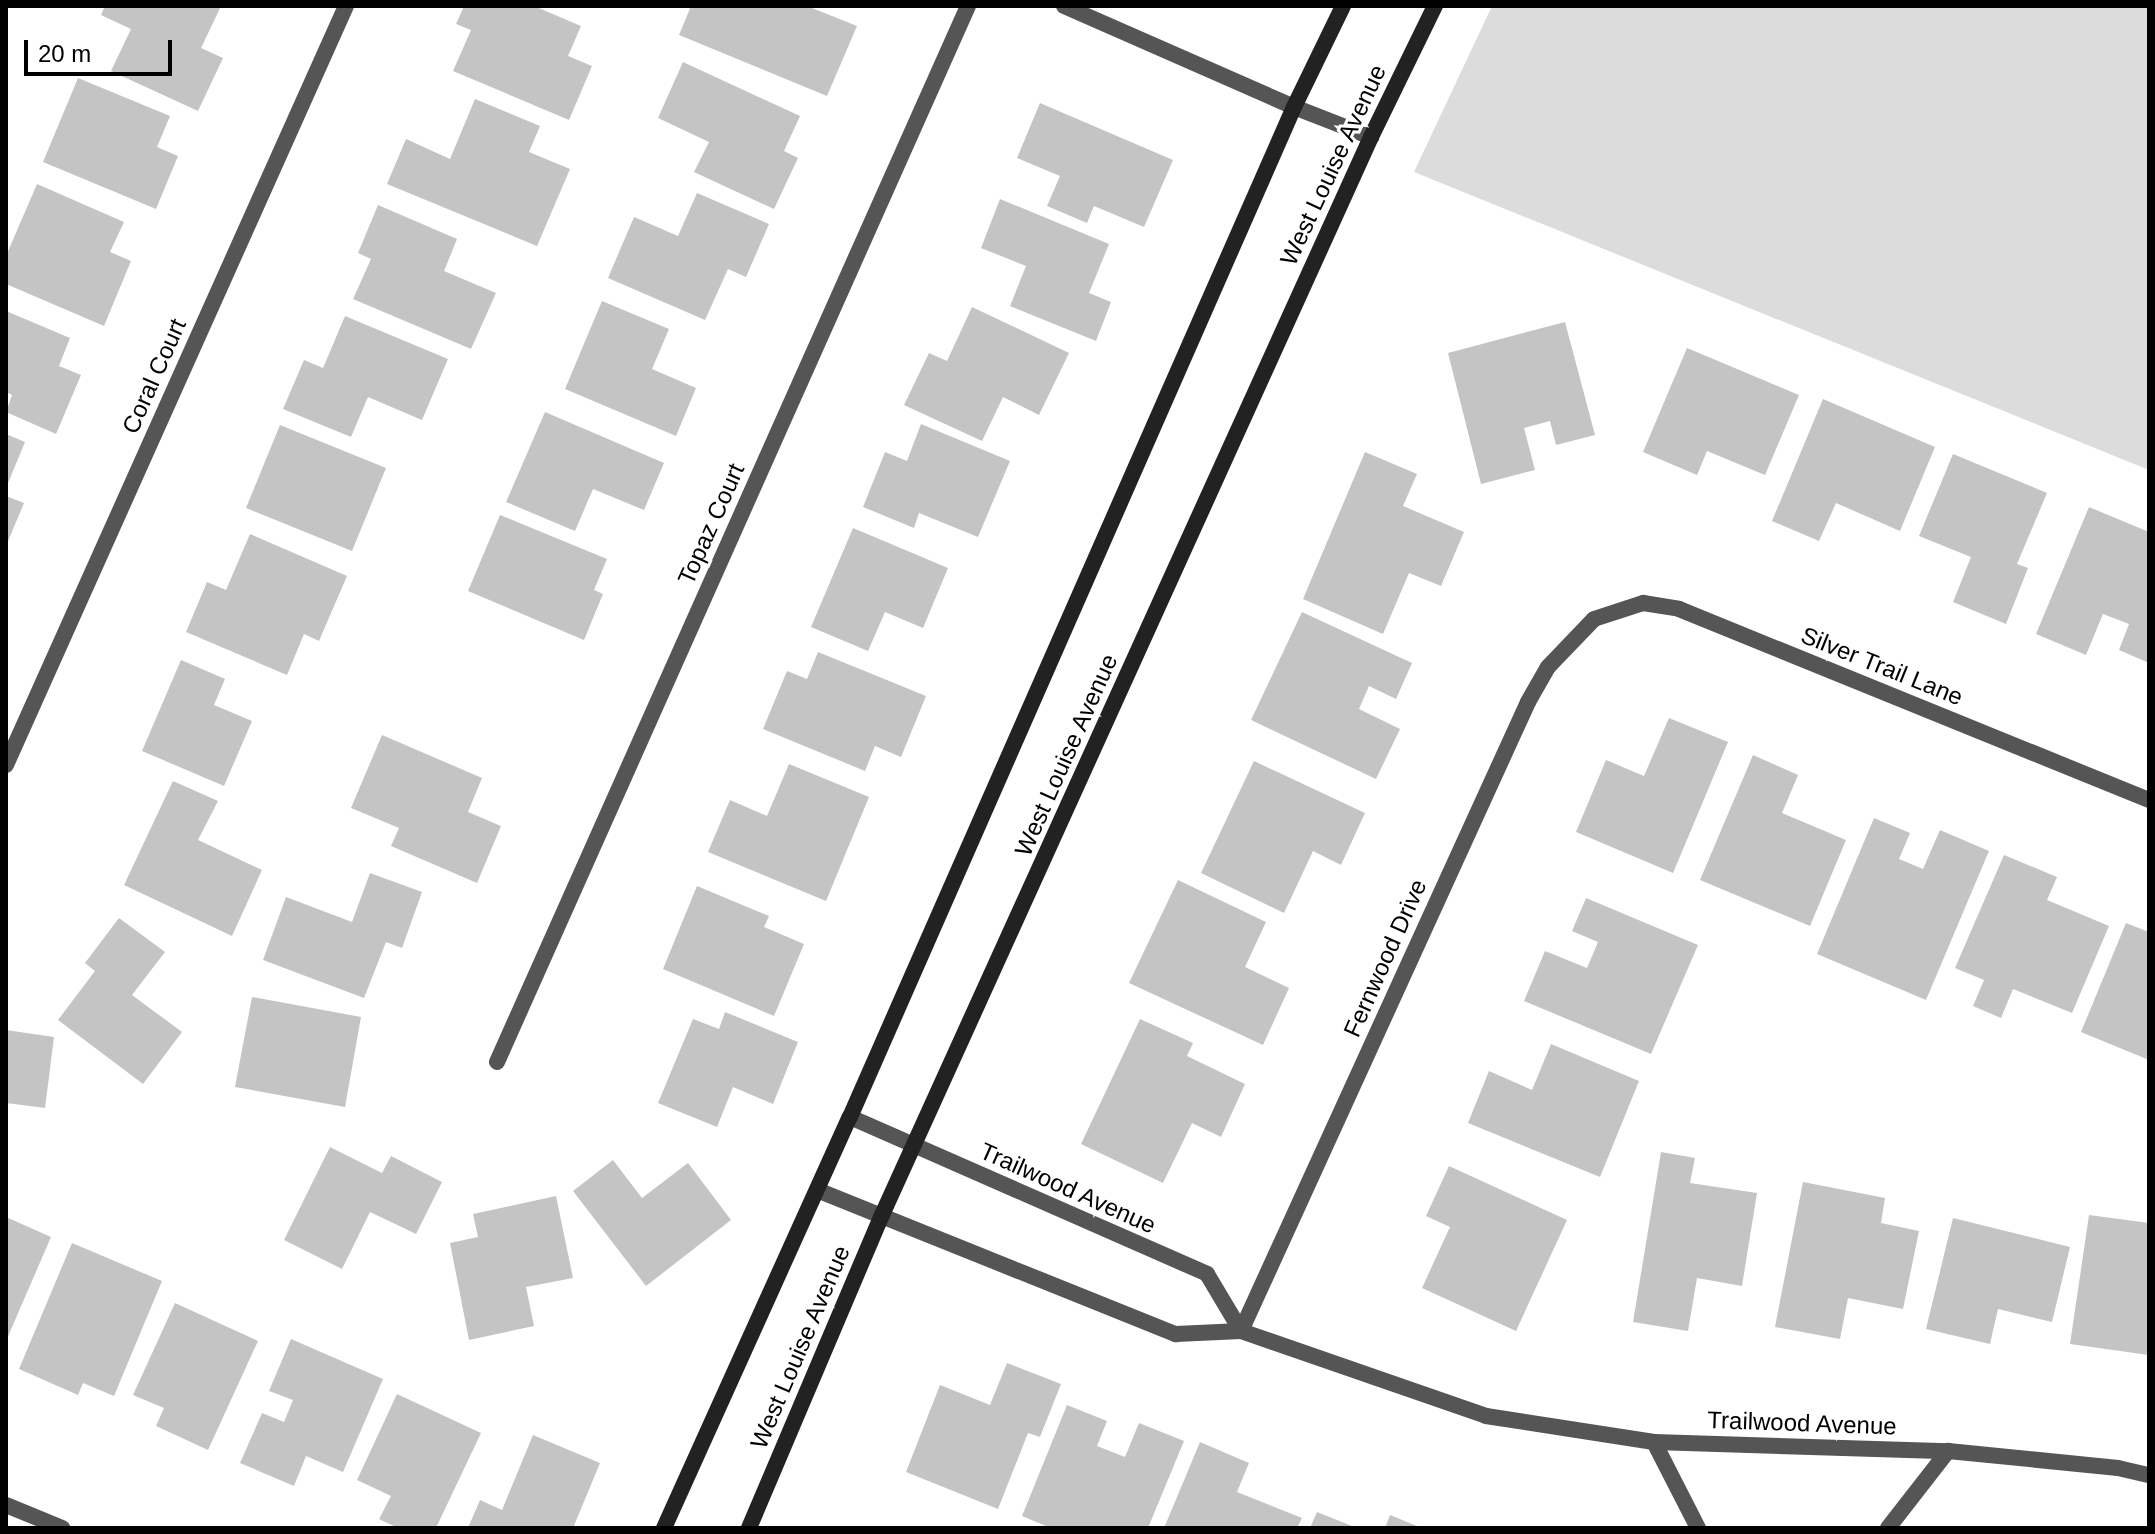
<!DOCTYPE html>
<html>
<head>
<meta charset="utf-8">
<style>
	body { margin:0 }
	#map { position:relative; width:2155px; height:1534px; overflow:hidden; background:#fff; font-family:Helvetica,sans-serif }
	div>[style] { position:absolute }
	[style*='--x'] { left:calc(var(--x)*1px); top:calc(var(--y)*1px); width:calc(var(--w)*1px); rotate:calc(var(--a)*1deg) }
	.green>* { inset:0; background:#dcdcdc }
	.building>* { inset:0; background:#c4c4c4 }
	.service>* { height:16px; margin:-8px; padding:0 8px; transform-origin:8px; border-radius:8px; background:#555 }
	.minor>* { height:16px; margin:-8px; padding:0 8px; transform-origin:8px; border-radius:8px; background:#555 }
	.tertiary>* { height:16px; margin:-8px; padding:0 8px; transform-origin:8px; border-radius:8px; background:#555 }
	.secondary>* { height:16px; margin:-8px; padding:0 8px; transform-origin:8px; border-radius:8px; background:#222 }
	span { translate:-50% -50%; white-space:nowrap; text-align:center; line-height:1.15; -webkit-text-stroke:6px #fff; paint-order:stroke }
	.street-label { font-size:24px; color:#000 }
	.frame { position:absolute; inset:0; border:8px solid #000; pointer-events:none }
	.scale { position:absolute; left:24px; top:40px; width:148px; height:36px; box-sizing:border-box; border:4px solid #000; border-top:0; padding-left:10px; font-size:24px; line-height:28px; white-space:nowrap; color:#000; -webkit-text-stroke:6px #fff; paint-order:stroke }
</style>
</head>
<body>
<div id="map">
	<div class="green">
		<i style="clip-path:polygon(1492px 6px,2149px 6px,2149px 470px,1414px 172px)"></i>
	</div>
	<div class="building">
		<i style="clip-path:polygon(105px 6px,221px 6px,201px 48px,223px 58px,198px 111px,111px 71px,131px 29px,101px 15px)"></i>
		<i style="clip-path:polygon(464px 6px,534px 6px,581px 26px,568px 56px,592px 66px,569px 120px,453px 71px,471px 30px,456px 24px)"></i>
		<i style="clip-path:polygon(691px 6px,807px 6px,857px 26px,827px 96px,679px 35px)"></i>
		<i style="clip-path:polygon(683px 62px,800px 116px,784px 151px,798px 158px,774px 209px,694px 172px,709px 142px,658px 118px)"></i>
		<i style="clip-path:polygon(78px 78px,170px 116px,157px 147px,178px 156px,156px 209px,43px 162px)"></i>
		<i style="clip-path:polygon(475px 99px,540px 126px,529px 152px,570px 169px,537px 246px,387px 184px,406px 139px,450px 159px)"></i>
		<i style="clip-path:polygon(1040px 103px,1173px 160px,1144px 227px,1094px 206px,1087px 223px,1047px 206px,1060px 176px,1017px 158px)"></i>
		<i style="clip-path:polygon(37px 184px,124px 222px,110px 252px,131px 261px,104px 326px,6px 284px,6px 256px)"></i>
		<i style="clip-path:polygon(697px 193px,769px 224px,746px 277px,728px 269px,705px 320px,608px 278px,634px 217px,678px 236px)"></i>
		<i style="clip-path:polygon(1000px 199px,1109px 244px,1089px 293px,1111px 302px,1096px 341px,1010px 306px,1026px 266px,981px 248px)"></i>
		<i style="clip-path:polygon(378px 205px,457px 239px,444px 271px,496px 293px,471px 349px,353px 299px,371px 259px,358px 253px)"></i>
		<i style="clip-path:polygon(602px 301px,669px 329px,652px 369px,696px 388px,676px 436px,565px 389px)"></i>
		<i style="clip-path:polygon(972px 307px,1069px 353px,1039px 415px,1003px 397px,982px 441px,904px 405px,929px 353px,947px 361px)"></i>
		<i style="clip-path:polygon(6px 311px,70px 338px,59px 366px,81px 375px,56px 434px,6px 412px,12px 395px,6px 392px)"></i>
		<i style="clip-path:polygon(345px 316px,448px 359px,422px 420px,368px 397px,351px 437px,283px 409px,304px 360px,323px 368px)"></i>
		<i style="clip-path:polygon(1565px 322px,1595px 435px,1556px 445px,1550px 421px,1524px 428px,1535px 470px,1481px 484px,1448px 353px)"></i>
		<i style="clip-path:polygon(1687px 348px,1799px 395px,1765px 475px,1707px 451px,1697px 475px,1643px 452px)"></i>
		<i style="clip-path:polygon(1823px 399px,1935px 447px,1900px 531px,1836px 503px,1819px 541px,1772px 521px)"></i>
		<i style="clip-path:polygon(545px 412px,664px 463px,644px 510px,593px 489px,575px 531px,506px 502px)"></i>
		<i style="clip-path:polygon(921px 424px,1010px 461px,978px 537px,919px 513px,914px 528px,863px 507px,885px 452px,907px 461px)"></i>
		<i style="clip-path:polygon(280px 425px,386px 468px,352px 551px,246px 508px)"></i>
		<i style="clip-path:polygon(6px 434px,25px 442px,6px 488px)"></i>
		<i style="clip-path:polygon(1365px 452px,1417px 474px,1403px 506px,1464px 532px,1441px 586px,1409px 573px,1383px 634px,1303px 599px)"></i>
		<i style="clip-path:polygon(1953px 454px,2047px 493px,2017px 564px,2028px 568px,2006px 624px,1953px 602px,1971px 557px,1919px 536px)"></i>
		<i style="clip-path:polygon(6px 496px,24px 503px,6px 546px)"></i>
		<i style="clip-path:polygon(2089px 507px,2149px 532px,2149px 663px,2119px 650px,2129px 624px,2103px 614px,2086px 655px,2036px 634px)"></i>
		<i style="clip-path:polygon(500px 515px,607px 559px,594px 590px,603px 594px,584px 640px,468px 591px)"></i>
		<i style="clip-path:polygon(853px 528px,948px 568px,923px 628px,885px 612px,868px 651px,811px 627px)"></i>
		<i style="clip-path:polygon(250px 534px,347px 576px,319px 641px,304px 634px,287px 675px,186px 632px,207px 582px,226px 590px)"></i>
		<i style="clip-path:polygon(1302px 612px,1412px 663px,1396px 699px,1369px 686px,1359px 709px,1400px 729px,1376px 779px,1251px 720px)"></i>
		<i style="clip-path:polygon(818px 652px,926px 696px,901px 757px,875px 746px,865px 771px,763px 729px,787px 671px,807px 679px)"></i>
		<i style="clip-path:polygon(181px 660px,225px 679px,214px 705px,252px 721px,224px 786px,142px 751px)"></i>
		<i style="clip-path:polygon(1669px 718px,1728px 742px,1673px 873px,1576px 832px,1606px 760px,1644px 776px)"></i>
		<i style="clip-path:polygon(382px 735px,482px 778px,468px 812px,501px 826px,477px 883px,391px 846px,399px 828px,351px 808px)"></i>
		<i style="clip-path:polygon(1753px 755px,1798px 775px,1782px 813px,1846px 840px,1810px 926px,1700px 880px)"></i>
		<i style="clip-path:polygon(1254px 761px,1365px 813px,1341px 865px,1313px 851px,1284px 913px,1201px 873px)"></i>
		<i style="clip-path:polygon(789px 764px,869px 797px,826px 901px,708px 852px,730px 800px,767px 816px)"></i>
		<i style="clip-path:polygon(173px 781px,218px 801px,198px 840px,262px 870px,232px 936px,124px 885px)"></i>
		<i style="clip-path:polygon(1874px 818px,1910px 833px,1899px 859px,1923px 869px,1940px 830px,1989px 851px,1926px 1000px,1817px 954px)"></i>
		<i style="clip-path:polygon(2004px 855px,2057px 877px,2047px 900px,2109px 926px,2072px 1013px,2013px 989px,2001px 1018px,1973px 1006px,1984px 980px,1955px 968px)"></i>
		<i style="clip-path:polygon(370px 873px,422px 892px,402px 948px,386px 942px,364px 998px,263px 960px,286px 897px,352px 922px)"></i>
		<i style="clip-path:polygon(1178px 880px,1266px 922px,1245px 967px,1289px 988px,1263px 1045px,1129px 983px)"></i>
		<i style="clip-path:polygon(697px 886px,769px 916px,764px 927px,804px 944px,774px 1016px,663px 969px)"></i>
		<i style="clip-path:polygon(1586px 898px,1698px 945px,1651px 1054px,1524px 1001px,1545px 951px,1587px 968px,1598px 942px,1572px 931px)"></i>
		<i style="clip-path:polygon(119px 918px,165px 952px,132px 995px,182px 1032px,143px 1084px,58px 1020px,95px 971px,85px 963px)"></i>
		<i style="clip-path:polygon(2126px 923px,2149px 932px,2149px 1060px,2081px 1032px)"></i>
		<i style="clip-path:polygon(252px 997px,361px 1017px,345px 1107px,235px 1087px)"></i>
		<i style="clip-path:polygon(725px 1012px,798px 1042px,773px 1104px,733px 1087px,717px 1127px,658px 1103px,693px 1019px,719px 1029px)"></i>
		<i style="clip-path:polygon(1140px 1019px,1193px 1043px,1187px 1056px,1245px 1084px,1221px 1137px,1192px 1123px,1163px 1183px,1081px 1144px)"></i>
		<i style="clip-path:polygon(6px 1030px,54px 1037px,45px 1108px,6px 1103px)"></i>
		<i style="clip-path:polygon(1551px 1044px,1639px 1081px,1600px 1177px,1468px 1123px,1489px 1071px,1532px 1090px)"></i>
		<i style="clip-path:polygon(330px 1147px,382px 1173px,391px 1156px,442px 1182px,416px 1234px,370px 1212px,342px 1269px,284px 1240px)"></i>
		<i style="clip-path:polygon(1661px 1152px,1695px 1158px,1690px 1183px,1757px 1193px,1742px 1286px,1697px 1278px,1688px 1331px,1633px 1322px)"></i>
		<i style="clip-path:polygon(613px 1160px,642px 1198px,688px 1163px,731px 1220px,646px 1286px,573px 1191px)"></i>
		<i style="clip-path:polygon(1449px 1166px,1567px 1220px,1516px 1331px,1422px 1288px,1450px 1227px,1426px 1216px)"></i>
		<i style="clip-path:polygon(1803px 1182px,1885px 1198px,1881px 1223px,1919px 1231px,1903px 1309px,1848px 1298px,1840px 1339px,1775px 1327px)"></i>
		<i style="clip-path:polygon(556px 1196px,573px 1278px,526px 1287px,534px 1326px,469px 1340px,450px 1243px,478px 1237px,473px 1214px)"></i>
		<i style="clip-path:polygon(2089px 1215px,2149px 1223px,2149px 1355px,2070px 1344px)"></i>
		<i style="clip-path:polygon(6px 1217px,51px 1237px,6px 1341px)"></i>
		<i style="clip-path:polygon(1953px 1218px,2070px 1247px,2052px 1322px,1998px 1309px,1990px 1344px,1926px 1329px)"></i>
		<i style="clip-path:polygon(72px 1243px,162px 1281px,114px 1396px,83px 1383px,78px 1395px,19px 1369px)"></i>
		<i style="clip-path:polygon(175px 1303px,258px 1341px,208px 1450px,156px 1426px,164px 1408px,133px 1395px)"></i>
		<i style="clip-path:polygon(291px 1339px,383px 1379px,343px 1472px,306px 1456px,294px 1486px,240px 1463px,262px 1413px,284px 1422px,293px 1400px,269px 1391px)"></i>
		<i style="clip-path:polygon(1007px 1363px,1061px 1384px,1040px 1437px,1028px 1433px,998px 1509px,906px 1472px,940px 1385px,990px 1405px)"></i>
		<i style="clip-path:polygon(397px 1394px,481px 1433px,436px 1528px,398px 1528px,379px 1519px,391px 1496px,357px 1480px)"></i>
		<i style="clip-path:polygon(1067px 1405px,1107px 1421px,1097px 1446px,1125px 1457px,1139px 1423px,1184px 1441px,1148px 1528px,1051px 1528px,1022px 1516px)"></i>
		<i style="clip-path:polygon(533px 1435px,600px 1463px,573px 1528px,468px 1528px,480px 1500px,502px 1510px)"></i>
		<i style="clip-path:polygon(1200px 1442px,1249px 1463px,1237px 1492px,1302px 1518px,1297px 1528px,1164px 1528px)"></i>
		<i style="clip-path:polygon(1317px 1512px,1357px 1528px,1310px 1528px)"></i>
		<i style="clip-path:polygon(1390px 1515px,1422px 1528px,1385px 1528px)"></i>
	</div>
	<div class="service">
		<i style="--x:1294;--y:107;--w:83;--a:21.3"></i>
	</div>
	<div class="minor">
		<i style="--x:1064;--y:6;--w:251;--a:23.7"></i>
		<i style="--x:6;--y:765;--w:832;--a:-65.87"></i>
		<i style="--x:497;--y:1062;--w:1156;--a:-65.96"></i>
		<i style="--x:1241;--y:1331;--w:691;--a:-65.47"></i>
		<i style="--x:1528;--y:702;--w:40;--a:-60.3"></i>
		<i style="--x:1548;--y:667;--w:66;--a:-46.2"></i>
		<i style="--x:1594;--y:619;--w:52;--a:-18.1"></i>
		<i style="--x:1643;--y:603;--w:36;--a:9"></i>
		<i style="--x:1679;--y:609;--w:507;--a:22.12"></i>
		<i style="--x:1654;--y:1442;--w:97;--a:62.9"></i>
		<i style="--x:6;--y:1505;--w:61;--a:22.3"></i>
		<i style="--x:1888;--y:1528;--w:98;--a:-52.1"></i>
	</div>
	<div class="tertiary">
		<i style="--x:850;--y:1117;--w:390;--a:23.7"></i>
		<i style="--x:1207;--y:1274;--w:66;--a:59.2"></i>
		<i style="--x:817;--y:1190;--w:387;--a:21.9"></i>
		<i style="--x:1176;--y:1334;--w:65;--a:-2.6"></i>
		<i style="--x:1241;--y:1331;--w:259;--a:19.1"></i>
		<i style="--x:1486;--y:1416;--w:170;--a:8.8"></i>
		<i style="--x:1654;--y:1442;--w:294;--a:1.8"></i>
		<i style="--x:1948;--y:1451;--w:171;--a:5.7"></i>
		<i style="--x:2118;--y:1468;--w:32;--a:13"></i>
	</div>
	<div class="secondary">
		<i style="--x:664;--y:1528;--w:451;--a:-65.7"></i>
		<i style="--x:850;--y:1117;--w:1103;--a:-66.27"></i>
		<i style="--x:1294;--y:107;--w:112;--a:-64.1"></i>
		<i style="--x:749;--y:1528;--w:340;--a:-67"></i>
		<i style="--x:882;--y:1215;--w:1184;--a:-65.6"></i>
		<i style="--x:1371;--y:137;--w:146;--a:-64"></i>
	</div>
	<div class="street-label">
		<span style="left:1333px;top:165px;rotate:-65deg">West Louise Avenue</span>
		<span style="left:154px;top:376px;rotate:-66deg">Coral Court</span>
		<span style="left:711px;top:524px;rotate:-66deg">Topaz Court</span>
		<span style="left:1882px;top:666px;rotate:22deg">Silver Trail Lane</span>
		<span style="left:1066px;top:755px;rotate:-66deg">West Louise Avenue</span>
		<span style="left:1385px;top:958px;rotate:-66deg">Fernwood Drive</span>
		<span style="left:1068px;top:1188px;rotate:24deg">Trailwood Avenue</span>
		<span style="left:800px;top:1347px;rotate:-67deg">West Louise Avenue</span>
		<span style="left:1802px;top:1423px;rotate:2deg">Trailwood Avenue</span>
	</div>
	<div class="frame"></div>
	<div class="scale">20 m</div>
</div>
</body>
</html>
